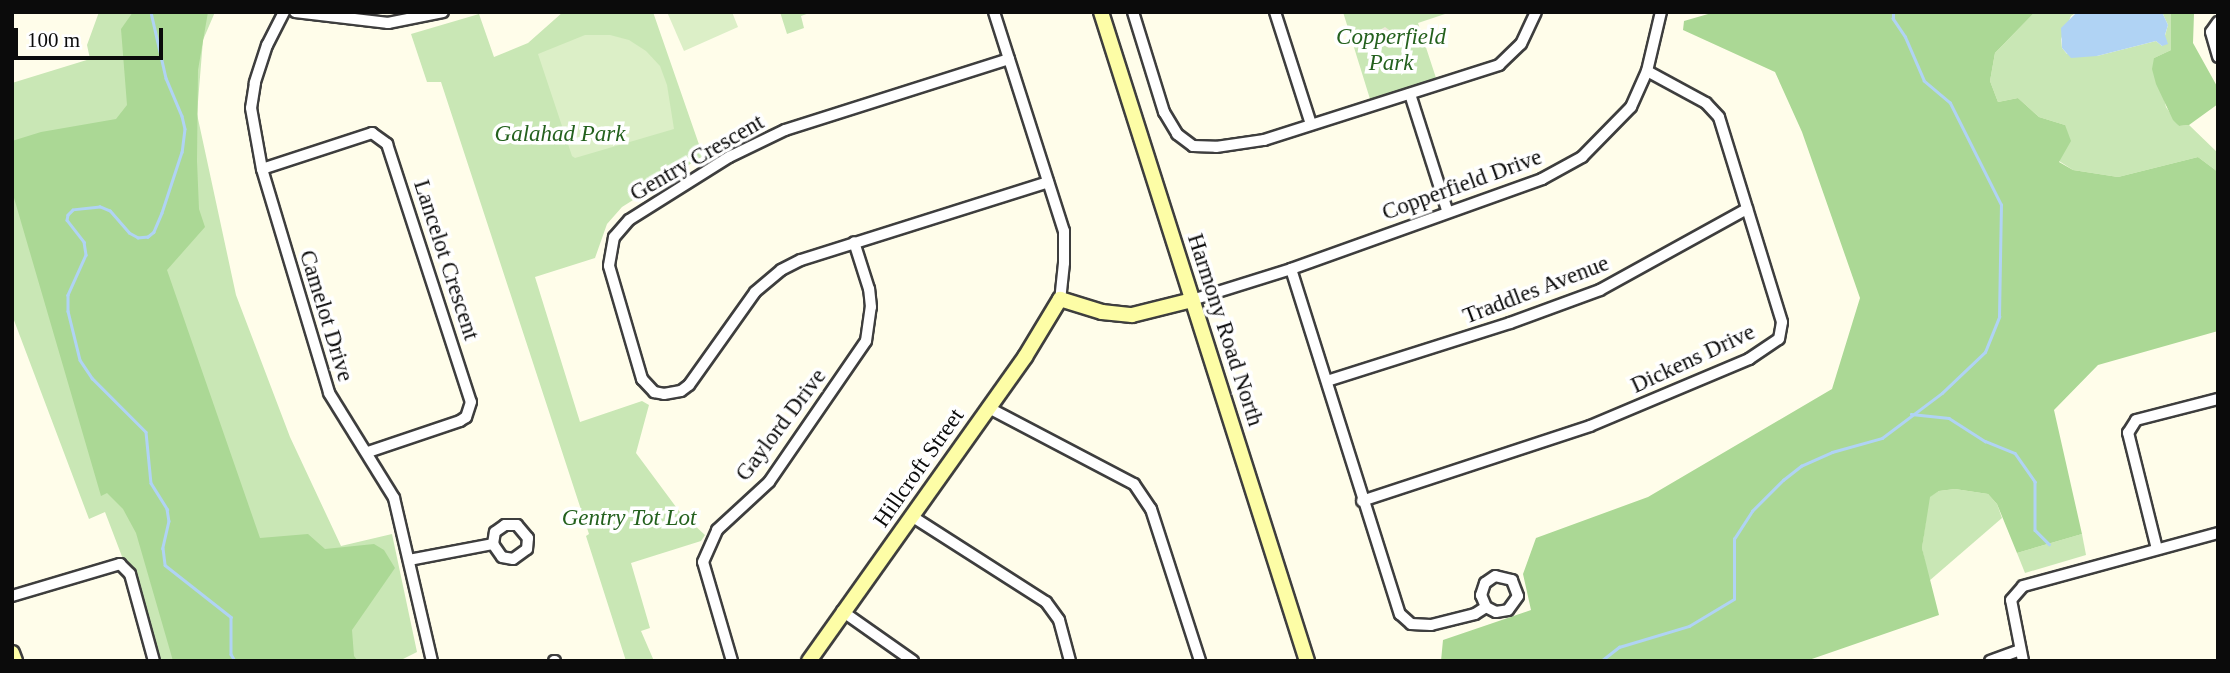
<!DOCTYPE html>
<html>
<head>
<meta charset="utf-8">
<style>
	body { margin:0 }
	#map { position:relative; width:2230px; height:673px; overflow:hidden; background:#fffdea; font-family:"Times New Roman",serif }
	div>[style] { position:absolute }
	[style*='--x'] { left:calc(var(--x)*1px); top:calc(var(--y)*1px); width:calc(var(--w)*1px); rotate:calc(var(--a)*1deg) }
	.green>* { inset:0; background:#c9e7b5 }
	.forest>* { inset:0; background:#abd895 }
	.pitch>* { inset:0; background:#dcefc7 }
	.plaza>* { inset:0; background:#edeada }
	.water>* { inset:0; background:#b0d3f4 }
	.stream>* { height:2.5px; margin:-1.25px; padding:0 1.25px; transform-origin:1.25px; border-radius:1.25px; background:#b0d3f4 }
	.roads { filter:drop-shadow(2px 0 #3e3e3e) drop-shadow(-2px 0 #3e3e3e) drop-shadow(0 2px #3e3e3e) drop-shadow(0 -2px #3e3e3e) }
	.street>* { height:10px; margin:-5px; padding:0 5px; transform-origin:5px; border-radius:5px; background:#fff }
	.secondary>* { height:14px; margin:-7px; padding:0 7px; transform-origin:7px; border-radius:7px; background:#fdfda6 }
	span { translate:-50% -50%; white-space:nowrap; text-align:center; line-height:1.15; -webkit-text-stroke:7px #fff; paint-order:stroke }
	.park-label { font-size:23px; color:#24611e; font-style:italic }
	.street-label { font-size:23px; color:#0b0b0b }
	.frame { position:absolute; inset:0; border:14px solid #0b0b0b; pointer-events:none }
	.scale { position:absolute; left:14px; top:28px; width:149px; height:32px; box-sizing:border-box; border:4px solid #0b0b0b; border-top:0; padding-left:9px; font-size:21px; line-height:24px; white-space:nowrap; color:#0b0b0b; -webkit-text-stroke:5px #fff; paint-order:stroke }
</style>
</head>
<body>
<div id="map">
	<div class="green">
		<i style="clip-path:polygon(99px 12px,215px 12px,203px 40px,197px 114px,236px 295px,290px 437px,341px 546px,392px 534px,417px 652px,399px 661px,154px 661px,126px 567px,105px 512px,89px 519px,12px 315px,12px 83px,90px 59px,87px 45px)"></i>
		<i style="clip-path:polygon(563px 12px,653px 12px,703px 156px,622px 207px,607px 224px,595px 258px,535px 277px,580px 422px,642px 401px,649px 405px,636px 453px,679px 511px,705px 535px,701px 541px,631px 563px,650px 628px,641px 631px,654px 661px,626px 661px,586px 536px,589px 534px,441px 82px,427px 82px,411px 34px,479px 14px,494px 57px,528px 43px)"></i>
		<i style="clip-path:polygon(780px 12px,787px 14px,812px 12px,801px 16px,804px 28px,787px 34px)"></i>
		<i style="clip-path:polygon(1343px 12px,1451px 12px,1418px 23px,1436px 78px,1370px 99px)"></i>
		<i style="clip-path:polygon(2035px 12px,2077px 12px,2071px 16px,2061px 39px,2062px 48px,2067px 54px,2097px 56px,2156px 41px,2162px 46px,2168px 25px,2162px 12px,2171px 12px,2171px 50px,2154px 58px,2166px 107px,2179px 126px,2189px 125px,2218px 153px,2218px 172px,2198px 157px,2118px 177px,2073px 170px,2059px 161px,2065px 125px,2039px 117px,2018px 98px,1998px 102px,1990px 81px,1995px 53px)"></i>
		<i style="clip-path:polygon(1955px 489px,1988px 494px,1997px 504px,2002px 518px,1929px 581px,1922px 548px,1929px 497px,1939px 491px)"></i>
		<i style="clip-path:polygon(2082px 534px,2086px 555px,2025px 573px,2017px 553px)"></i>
	</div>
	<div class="forest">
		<i style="clip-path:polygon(133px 12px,208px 12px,198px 70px,197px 161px,199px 209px,205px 227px,167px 270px,260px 538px,308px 534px,325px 549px,374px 544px,384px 550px,395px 568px,352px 630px,354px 656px,358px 661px,173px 661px,136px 533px,123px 509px,107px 493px,101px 496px,12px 191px,12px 141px,41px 132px,116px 119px,127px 105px,121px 29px)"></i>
		<i style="clip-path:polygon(1715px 12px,2035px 12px,1995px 53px,1990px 81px,1998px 102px,2018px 98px,2039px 117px,2065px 125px,2071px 141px,2059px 162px,2073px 170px,2118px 177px,2198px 157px,2218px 172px,2218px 331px,2098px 365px,2054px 410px,2082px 534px,2017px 553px,1997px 504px,1988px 494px,1955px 489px,1939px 491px,1930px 497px,1922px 548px,1939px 615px,1806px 661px,1441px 661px,1443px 640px,1531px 610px,1523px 574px,1536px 538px,1648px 497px,1832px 389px,1860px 298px,1802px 132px,1775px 72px,1683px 30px,1684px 21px)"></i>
		<i style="clip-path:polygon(2171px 12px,2194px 14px,2193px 43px,2218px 88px,2218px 104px,2189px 125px,2179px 126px,2173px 120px,2156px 84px,2152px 69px,2154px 58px,2171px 50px)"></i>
	</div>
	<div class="pitch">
		<i style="clip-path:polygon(667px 12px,732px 12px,738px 27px,684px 51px)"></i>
		<i style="clip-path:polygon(585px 35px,610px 35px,629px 40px,646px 51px,660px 66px,667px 85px,674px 129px,575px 158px,572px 156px,538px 54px)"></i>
	</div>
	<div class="plaza">
		<i style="clip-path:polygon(1385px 27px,1392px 32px,1396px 44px,1389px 48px,1383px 45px,1378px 31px)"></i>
	</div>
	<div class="water">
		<i style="clip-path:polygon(2077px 12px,2162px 12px,2168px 25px,2165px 35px,2168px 44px,2162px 46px,2156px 41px,2097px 56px,2071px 58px,2062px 48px,2061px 28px)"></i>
	</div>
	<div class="stream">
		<i style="--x:151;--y:12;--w:68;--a:77.2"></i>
		<i style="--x:166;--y:78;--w:41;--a:67.2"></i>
		<i style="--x:182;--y:116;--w:13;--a:77"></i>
		<i style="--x:185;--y:129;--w:23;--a:97"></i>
		<i style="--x:182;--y:152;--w:64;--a:108.2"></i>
		<i style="--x:162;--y:213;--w:21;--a:113"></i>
		<i style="--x:154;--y:232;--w:8;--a:140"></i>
		<i style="--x:148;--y:237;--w:10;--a:174"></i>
		<i style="--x:138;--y:238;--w:10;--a:-151"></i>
		<i style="--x:129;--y:233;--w:29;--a:-131"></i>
		<i style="--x:110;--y:211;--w:11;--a:-158"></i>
		<i style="--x:100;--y:207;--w:27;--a:174"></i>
		<i style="--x:73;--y:210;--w:7;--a:135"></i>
		<i style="--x:68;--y:215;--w:5;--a:101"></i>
		<i style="--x:67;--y:220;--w:28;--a:52"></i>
		<i style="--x:84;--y:242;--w:13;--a:81"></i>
		<i style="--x:86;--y:255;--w:44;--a:114.2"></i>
		<i style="--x:68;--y:295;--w:16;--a:90"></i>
		<i style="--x:68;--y:311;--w:50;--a:76.2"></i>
		<i style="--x:80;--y:360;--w:22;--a:56"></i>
		<i style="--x:92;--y:378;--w:76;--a:45"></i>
		<i style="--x:146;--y:432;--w:51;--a:84.4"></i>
		<i style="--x:151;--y:483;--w:31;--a:58"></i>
		<i style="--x:167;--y:509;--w:12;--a:81"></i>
		<i style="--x:169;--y:521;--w:28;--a:103"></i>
		<i style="--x:163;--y:548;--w:17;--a:83"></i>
		<i style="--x:165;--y:565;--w:84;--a:38.2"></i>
		<i style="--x:231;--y:617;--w:37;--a:90"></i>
		<i style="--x:231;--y:654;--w:8;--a:60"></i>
		<i style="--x:1911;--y:414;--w:38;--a:6"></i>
		<i style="--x:1949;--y:418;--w:43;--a:32.6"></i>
		<i style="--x:1985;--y:441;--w:32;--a:22"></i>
		<i style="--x:2015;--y:453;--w:35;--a:55"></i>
		<i style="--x:2035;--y:482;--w:48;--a:90"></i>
		<i style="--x:2035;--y:530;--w:20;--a:45"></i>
		<i style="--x:1601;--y:661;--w:23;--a:-38"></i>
		<i style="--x:1619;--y:647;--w:73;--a:-16.7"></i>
		<i style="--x:1689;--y:626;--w:52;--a:-31"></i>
		<i style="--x:1734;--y:599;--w:60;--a:-90"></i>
		<i style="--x:1734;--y:539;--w:33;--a:-57"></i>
		<i style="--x:1752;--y:511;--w:44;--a:-45"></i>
		<i style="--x:1783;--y:480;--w:23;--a:-38"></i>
		<i style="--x:1801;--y:466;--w:34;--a:-24"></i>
		<i style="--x:1832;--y:452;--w:52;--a:-15.6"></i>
		<i style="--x:1882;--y:438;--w:75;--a:-36.9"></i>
		<i style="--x:1942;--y:393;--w:59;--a:-43.6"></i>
		<i style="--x:1985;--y:352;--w:38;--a:-68"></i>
		<i style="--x:1999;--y:317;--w:112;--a:-89"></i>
		<i style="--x:2001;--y:205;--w:114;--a:-116.6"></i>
		<i style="--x:1950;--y:103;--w:34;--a:-140"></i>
		<i style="--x:1924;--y:81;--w:48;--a:-113.4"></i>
		<i style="--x:1905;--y:37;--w:22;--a:-124"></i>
		<i style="--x:1893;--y:19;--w:7;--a:-90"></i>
	</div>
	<div class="roads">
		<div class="street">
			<i style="--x:284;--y:12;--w:37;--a:117"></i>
			<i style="--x:267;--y:45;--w:40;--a:108"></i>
			<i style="--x:255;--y:83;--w:25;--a:99"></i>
			<i style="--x:251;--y:108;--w:62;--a:79.8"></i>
			<i style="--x:262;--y:169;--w:234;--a:73.3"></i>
			<i style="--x:329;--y:393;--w:123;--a:58.2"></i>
			<i style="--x:394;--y:498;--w:167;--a:76.9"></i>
			<i style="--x:295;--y:12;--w:94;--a:6.7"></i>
			<i style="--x:388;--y:23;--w:56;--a:-11.3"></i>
			<i style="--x:994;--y:12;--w:230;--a:72.3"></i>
			<i style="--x:1064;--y:231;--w:32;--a:90"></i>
			<i style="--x:1064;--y:263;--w:36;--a:96"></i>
			<i style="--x:1133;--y:12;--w:105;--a:72.8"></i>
			<i style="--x:1164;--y:112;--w:26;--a:59"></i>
			<i style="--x:1177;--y:134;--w:20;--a:37"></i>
			<i style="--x:1193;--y:146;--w:23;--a:2"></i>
			<i style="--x:1216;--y:147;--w:49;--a:-8.3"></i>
			<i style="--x:1264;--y:140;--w:247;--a:-17.7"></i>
			<i style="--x:1499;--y:65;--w:30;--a:-44"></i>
			<i style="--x:1521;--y:44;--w:35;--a:-65"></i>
			<i style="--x:1275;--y:12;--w:118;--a:72.2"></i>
			<i style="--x:2218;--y:22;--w:12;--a:125"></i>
			<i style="--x:2211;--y:32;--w:26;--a:74"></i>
			<i style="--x:1009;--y:59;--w:235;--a:162.4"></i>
			<i style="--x:785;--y:130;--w:62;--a:154.3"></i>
			<i style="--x:729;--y:157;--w:118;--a:147.8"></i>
			<i style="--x:629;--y:220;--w:23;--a:131"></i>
			<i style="--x:614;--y:237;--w:29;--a:100"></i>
			<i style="--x:609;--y:266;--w:118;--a:73.7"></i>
			<i style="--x:642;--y:379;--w:18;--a:47"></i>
			<i style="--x:654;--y:392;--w:10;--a:11"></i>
			<i style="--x:664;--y:394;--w:17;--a:-10"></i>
			<i style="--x:681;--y:391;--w:10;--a:-37"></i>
			<i style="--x:689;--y:385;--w:114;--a:-54.6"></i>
			<i style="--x:755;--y:292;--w:34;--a:-40"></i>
			<i style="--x:781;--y:270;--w:22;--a:-27"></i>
			<i style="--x:801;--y:260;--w:259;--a:-17.5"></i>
			<i style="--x:1410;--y:94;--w:122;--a:72.3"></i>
			<i style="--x:262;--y:169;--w:116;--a:-18.1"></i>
			<i style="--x:372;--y:133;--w:19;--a:36"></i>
			<i style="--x:387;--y:144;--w:271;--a:72"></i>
			<i style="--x:471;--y:402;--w:16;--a:108"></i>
			<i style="--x:466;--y:417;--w:7;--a:146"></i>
			<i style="--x:460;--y:421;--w:97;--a:161.4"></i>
			<i style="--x:1291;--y:269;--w:362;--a:72.5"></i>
			<i style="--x:1400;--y:614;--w:15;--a:42"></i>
			<i style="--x:1411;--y:624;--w:20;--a:3"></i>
			<i style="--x:1431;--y:625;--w:45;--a:-14"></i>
			<i style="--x:1475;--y:614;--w:13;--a:-32"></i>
			<i style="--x:1486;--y:607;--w:11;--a:27"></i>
			<i style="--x:1496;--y:612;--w:12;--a:-9"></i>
			<i style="--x:1508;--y:610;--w:17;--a:-54"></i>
			<i style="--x:1518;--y:596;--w:17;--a:-111"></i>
			<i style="--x:1512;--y:580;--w:17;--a:-167"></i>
			<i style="--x:1495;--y:576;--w:12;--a:145"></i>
			<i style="--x:1485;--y:583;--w:13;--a:108"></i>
			<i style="--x:1481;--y:595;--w:13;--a:67"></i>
			<i style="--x:1192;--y:300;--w:104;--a:-17.4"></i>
			<i style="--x:1291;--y:269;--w:267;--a:-19.7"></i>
			<i style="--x:1542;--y:179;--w:46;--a:-28.8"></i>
			<i style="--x:1582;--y:157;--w:70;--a:-45.6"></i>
			<i style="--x:1631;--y:107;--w:39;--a:-66"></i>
			<i style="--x:1647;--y:71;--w:61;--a:-76.7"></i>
			<i style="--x:1327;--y:381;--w:192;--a:-17.6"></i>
			<i style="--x:1510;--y:323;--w:96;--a:-20.1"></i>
			<i style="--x:1600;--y:290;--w:168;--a:-28.9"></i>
			<i style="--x:989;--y:408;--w:164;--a:27.7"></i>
			<i style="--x:1134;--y:484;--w:30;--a:56"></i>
			<i style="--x:1151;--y:509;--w:160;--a:72.1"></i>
			<i style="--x:1362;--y:501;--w:240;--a:-18.2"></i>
			<i style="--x:1590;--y:426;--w:173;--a:-22.8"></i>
			<i style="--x:1749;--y:359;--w:36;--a:-34"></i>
			<i style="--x:1779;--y:339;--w:17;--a:-80"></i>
			<i style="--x:1782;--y:322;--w:214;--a:-107.1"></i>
			<i style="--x:1719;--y:117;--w:19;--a:-133"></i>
			<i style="--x:1706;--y:103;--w:67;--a:-151.5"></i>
			<i style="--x:913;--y:517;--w:158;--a:32.6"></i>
			<i style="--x:1046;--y:602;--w:22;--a:54"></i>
			<i style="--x:1059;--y:620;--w:42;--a:75"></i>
			<i style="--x:2157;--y:549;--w:120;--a:-104"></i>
			<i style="--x:2128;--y:433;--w:15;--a:-58"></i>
			<i style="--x:2136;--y:420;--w:85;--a:-14.4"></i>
			<i style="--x:409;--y:560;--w:86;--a:-10.8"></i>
			<i style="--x:493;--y:544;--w:12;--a:-81"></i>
			<i style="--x:495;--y:532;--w:12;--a:-35"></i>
			<i style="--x:505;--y:525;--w:12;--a:0"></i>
			<i style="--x:517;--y:525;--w:17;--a:50"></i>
			<i style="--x:528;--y:538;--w:11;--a:95"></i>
			<i style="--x:527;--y:549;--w:17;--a:144"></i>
			<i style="--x:513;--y:559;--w:11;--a:-170"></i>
			<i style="--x:502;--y:557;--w:16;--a:-125"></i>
			<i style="--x:12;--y:596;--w:113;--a:-16.5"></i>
			<i style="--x:120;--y:564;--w:14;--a:45"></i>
			<i style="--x:130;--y:574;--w:90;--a:74.6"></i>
			<i style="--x:842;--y:611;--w:87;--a:35.2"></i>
			<i style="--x:554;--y:661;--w:1;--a:0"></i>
			<i style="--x:732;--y:661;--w:103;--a:-106.3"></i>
			<i style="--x:703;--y:562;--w:35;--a:-66"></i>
			<i style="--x:717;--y:530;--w:71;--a:-42.7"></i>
			<i style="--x:769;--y:482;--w:171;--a:-55.5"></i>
			<i style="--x:866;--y:341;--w:34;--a:-82"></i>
			<i style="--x:871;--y:307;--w:18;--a:-96"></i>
			<i style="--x:869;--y:289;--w:49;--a:-107.7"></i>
			<i style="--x:1990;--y:661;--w:32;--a:-20"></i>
			<i style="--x:2023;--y:661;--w:62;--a:-101.1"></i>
			<i style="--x:2011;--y:600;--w:18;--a:-49"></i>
			<i style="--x:2023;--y:586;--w:202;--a:-15.2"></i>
		</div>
		<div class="secondary">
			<i style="--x:1101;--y:12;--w:681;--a:72.39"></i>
			<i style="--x:12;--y:653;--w:9;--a:69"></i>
			<i style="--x:809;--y:661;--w:373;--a:-54.6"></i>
			<i style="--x:1025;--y:357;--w:68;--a:-58.9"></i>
			<i style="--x:1060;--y:299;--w:44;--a:17.2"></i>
			<i style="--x:1102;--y:312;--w:30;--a:6"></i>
			<i style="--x:1132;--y:315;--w:62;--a:-14"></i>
		</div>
	</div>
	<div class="park-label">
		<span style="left:1391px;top:50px">Copperfield<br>Park</span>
		<span style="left:560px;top:134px">Galahad Park</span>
		<span style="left:629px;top:518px">Gentry Tot Lot</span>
	</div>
	<div class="street-label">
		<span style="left:697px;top:158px;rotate:-30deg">Gentry Crescent</span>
		<span style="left:1462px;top:185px;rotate:-20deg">Copperfield Drive</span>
		<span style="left:446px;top:260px;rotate:72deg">Lancelot Crescent</span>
		<span style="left:1536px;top:290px;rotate:-21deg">Traddles Avenue</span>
		<span style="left:326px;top:316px;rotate:73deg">Camelot Drive</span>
		<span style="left:1225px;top:330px;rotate:72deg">Harmony Road North</span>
		<span style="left:1693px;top:359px;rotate:-25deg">Dickens Drive</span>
		<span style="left:781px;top:425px;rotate:-53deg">Gaylord Drive</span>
		<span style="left:919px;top:468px;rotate:-55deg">Hillcroft Street</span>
	</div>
	<div class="frame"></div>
	<div class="scale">100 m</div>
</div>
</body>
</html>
